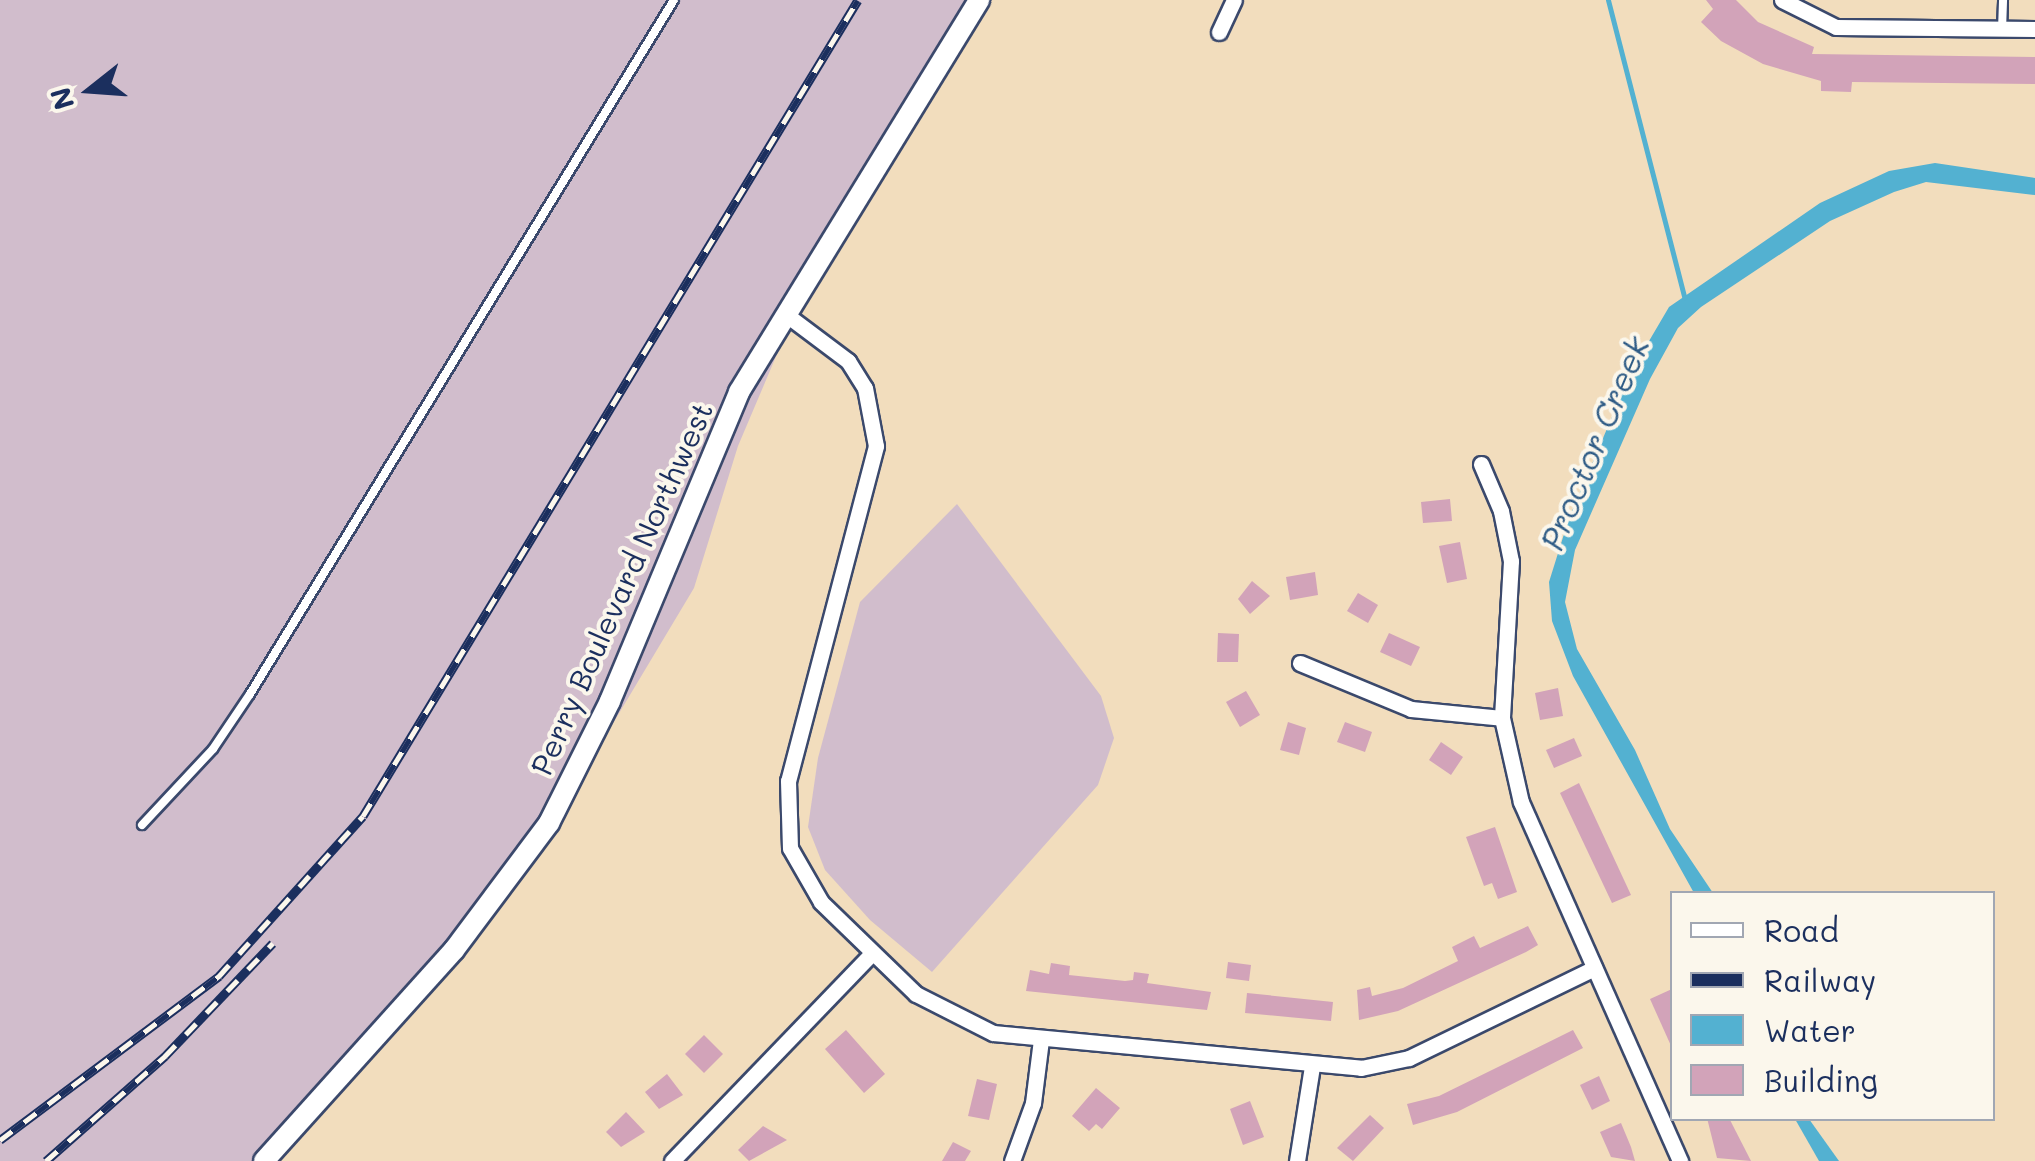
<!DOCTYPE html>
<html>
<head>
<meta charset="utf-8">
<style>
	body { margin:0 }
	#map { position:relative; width:2035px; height:1161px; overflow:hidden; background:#f2ddbd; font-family:Mali,sans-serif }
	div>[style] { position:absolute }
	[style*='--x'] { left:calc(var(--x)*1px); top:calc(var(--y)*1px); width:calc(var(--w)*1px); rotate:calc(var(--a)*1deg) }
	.industrial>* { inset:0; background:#d1bdcc }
	.water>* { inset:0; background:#53b1d1 }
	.stream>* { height:5px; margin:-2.5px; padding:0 2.5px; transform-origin:2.5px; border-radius:2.5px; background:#53b1d1 }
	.building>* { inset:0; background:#d2a3b9 }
	.roads { filter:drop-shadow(2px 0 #3b496c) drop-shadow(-2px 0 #3b496c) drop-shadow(0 2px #3b496c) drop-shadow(0 -2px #3b496c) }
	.lane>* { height:8px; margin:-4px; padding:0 4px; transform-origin:4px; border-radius:4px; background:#fff }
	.street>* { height:15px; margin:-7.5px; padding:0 7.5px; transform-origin:7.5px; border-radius:7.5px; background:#fff }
	.secondary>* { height:20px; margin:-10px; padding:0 10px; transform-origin:10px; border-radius:10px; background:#fff }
	.rail>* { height:9px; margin-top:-4.5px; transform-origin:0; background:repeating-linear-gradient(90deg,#fbf7ec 0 15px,#1b2f5e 0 30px); box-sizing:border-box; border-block:2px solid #1b2f5e }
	span { translate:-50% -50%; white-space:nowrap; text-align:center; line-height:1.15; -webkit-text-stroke:8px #fbf7ec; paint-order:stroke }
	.street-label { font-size:30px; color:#1b2f5e }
	.water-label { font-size:32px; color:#2f5c86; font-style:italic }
	.legend { position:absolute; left:1670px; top:891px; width:325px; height:230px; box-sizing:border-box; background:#fbf7ec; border:2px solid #a1a7b3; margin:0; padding:12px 18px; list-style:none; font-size:30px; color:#1b2f5e }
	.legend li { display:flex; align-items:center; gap:20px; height:50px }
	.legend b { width:50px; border:2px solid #a1a7b3 }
	.north { position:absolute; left:40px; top:40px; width:100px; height:100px; -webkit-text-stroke:8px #fbf7ec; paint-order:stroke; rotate:253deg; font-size:28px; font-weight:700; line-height:40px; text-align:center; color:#1b2f5e }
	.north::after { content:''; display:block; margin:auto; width:35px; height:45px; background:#1b2f5e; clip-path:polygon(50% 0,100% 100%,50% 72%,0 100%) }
</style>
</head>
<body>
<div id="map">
	<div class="industrial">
		<i style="clip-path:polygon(0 0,987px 0,802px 295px,738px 446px,694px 588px,612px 725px,515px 868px,267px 1161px,0 1161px)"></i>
		<i style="clip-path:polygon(957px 504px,1101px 696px,1114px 738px,1098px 785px,932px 972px,870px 920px,825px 870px,808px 827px,818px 758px,860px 602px)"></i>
	</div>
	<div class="water">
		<i style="clip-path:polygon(1935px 163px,2035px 178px,2035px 195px,1926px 182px,1894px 192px,1830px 221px,1701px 307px,1678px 328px,1650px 379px,1575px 550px,1565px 602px,1577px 649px,1635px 750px,1670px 829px,1713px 893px,1694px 893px,1573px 676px,1552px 621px,1549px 582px,1569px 518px,1632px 370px,1669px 307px,1820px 203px,1889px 171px)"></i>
		<i style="clip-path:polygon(1795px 1119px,1809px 1119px,1839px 1161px,1819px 1161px)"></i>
	</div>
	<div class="stream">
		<i style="--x:1608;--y:0;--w:307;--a:75.6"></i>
	</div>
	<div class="building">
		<i style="clip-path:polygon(1706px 0,1736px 0,1758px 22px,1814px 47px,1812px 54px,2035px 57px,2035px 84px,1852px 82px,1851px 92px,1821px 91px,1821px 81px,1763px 64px,1721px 41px,1701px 22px,1713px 9px)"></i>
		<i style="clip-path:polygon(1450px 499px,1452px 521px,1423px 523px,1421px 502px)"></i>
		<i style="clip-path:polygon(1460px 542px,1467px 579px,1447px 583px,1439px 546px)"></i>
		<i style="clip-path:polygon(1315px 572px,1318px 595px,1290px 600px,1286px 577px)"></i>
		<i style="clip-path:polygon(1252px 581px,1270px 596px,1250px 614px,1238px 599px)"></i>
		<i style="clip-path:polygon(1358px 593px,1378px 605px,1368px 623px,1347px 611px)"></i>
		<i style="clip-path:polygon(1218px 633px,1239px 634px,1238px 662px,1217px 662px)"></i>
		<i style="clip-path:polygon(1389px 633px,1420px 647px,1411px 666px,1380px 652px)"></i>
		<i style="clip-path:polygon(1558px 688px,1563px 716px,1540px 720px,1535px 693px)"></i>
		<i style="clip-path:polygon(1246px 691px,1260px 715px,1240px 727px,1226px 702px)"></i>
		<i style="clip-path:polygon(1288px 722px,1306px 728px,1299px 755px,1280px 750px)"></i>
		<i style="clip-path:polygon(1345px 722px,1372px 732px,1365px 752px,1337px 742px)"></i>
		<i style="clip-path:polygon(1574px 738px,1582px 756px,1554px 768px,1546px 750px)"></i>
		<i style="clip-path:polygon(1441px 742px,1463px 757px,1451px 775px,1429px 760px)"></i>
		<i style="clip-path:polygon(1579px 783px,1631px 895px,1612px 903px,1560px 793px)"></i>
		<i style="clip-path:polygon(1495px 827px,1517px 892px,1498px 899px,1492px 883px,1484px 886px,1466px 837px)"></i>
		<i style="clip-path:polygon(1528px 926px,1538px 945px,1526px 952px,1398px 1011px,1359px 1020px,1357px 990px,1370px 987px,1372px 996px,1403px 988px,1458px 961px,1452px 947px,1474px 936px,1480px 948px)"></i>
		<i style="clip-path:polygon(1228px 962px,1251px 965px,1249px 981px,1226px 978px)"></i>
		<i style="clip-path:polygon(1051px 963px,1070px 966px,1069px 975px,1125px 981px,1133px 980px,1134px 972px,1149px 974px,1147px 983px,1211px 992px,1207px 1010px,1026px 991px,1030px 970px,1049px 974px)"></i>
		<i style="clip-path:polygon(1672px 989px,1672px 1048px,1650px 999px)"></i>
		<i style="clip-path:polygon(1247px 993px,1333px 1002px,1331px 1021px,1245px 1013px)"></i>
		<i style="clip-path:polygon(846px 1030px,885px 1074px,864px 1093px,825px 1049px)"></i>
		<i style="clip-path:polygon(1573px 1030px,1583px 1048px,1457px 1112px,1413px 1125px,1407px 1104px,1439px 1096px)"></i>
		<i style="clip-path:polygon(704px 1035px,723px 1054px,704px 1073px,685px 1054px)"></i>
		<i style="clip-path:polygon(667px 1074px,683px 1095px,659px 1109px,645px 1092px)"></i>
		<i style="clip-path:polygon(1599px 1076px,1610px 1101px,1592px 1110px,1580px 1085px)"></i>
		<i style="clip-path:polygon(977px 1079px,997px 1084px,989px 1120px,968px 1116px)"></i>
		<i style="clip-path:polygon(1096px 1088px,1120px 1108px,1102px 1129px,1096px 1124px,1089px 1131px,1072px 1116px)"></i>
		<i style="clip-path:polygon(1250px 1101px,1264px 1137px,1243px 1145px,1230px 1109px)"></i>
		<i style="clip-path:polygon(626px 1112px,645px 1132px,621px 1147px,606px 1132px)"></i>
		<i style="clip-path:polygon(1370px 1115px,1384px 1128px,1353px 1161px,1337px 1148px)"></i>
		<i style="clip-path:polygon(1707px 1118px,1729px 1118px,1751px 1161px,1717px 1158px)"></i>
		<i style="clip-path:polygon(1621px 1123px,1631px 1147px,1635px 1161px,1611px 1157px,1600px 1132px)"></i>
		<i style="clip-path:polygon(763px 1126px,787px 1140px,749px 1161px,738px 1150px)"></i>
		<i style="clip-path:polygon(953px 1142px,971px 1151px,965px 1161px,942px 1161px)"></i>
	</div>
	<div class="roads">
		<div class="lane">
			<i style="--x:2002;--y:30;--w:30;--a:-88"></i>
			<i style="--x:142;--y:825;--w:104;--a:-46.9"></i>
			<i style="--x:213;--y:749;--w:66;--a:-56.1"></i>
			<i style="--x:250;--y:694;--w:813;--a:-58.58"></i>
		</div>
		<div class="street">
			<i style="--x:1782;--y:0;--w:60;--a:26.6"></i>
			<i style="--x:1836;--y:27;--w:199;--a:0.6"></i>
			<i style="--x:1219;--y:32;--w:35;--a:-65"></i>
			<i style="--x:788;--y:316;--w:75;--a:36.9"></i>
			<i style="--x:848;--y:361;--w:32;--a:58"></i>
			<i style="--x:865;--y:388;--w:59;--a:79.3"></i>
			<i style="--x:876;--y:446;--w:346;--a:104.7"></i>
			<i style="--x:788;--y:781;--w:67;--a:88.3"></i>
			<i style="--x:790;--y:848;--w:62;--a:60.1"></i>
			<i style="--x:821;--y:902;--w:132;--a:44.1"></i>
			<i style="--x:916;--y:994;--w:86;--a:26.9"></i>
			<i style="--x:993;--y:1033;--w:370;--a:5.4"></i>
			<i style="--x:1361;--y:1068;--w:49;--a:-11.8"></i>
			<i style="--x:1409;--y:1058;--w:206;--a:-25.9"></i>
			<i style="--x:1481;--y:464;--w:51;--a:66.9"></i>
			<i style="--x:1501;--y:511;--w:51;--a:78.7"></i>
			<i style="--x:1511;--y:561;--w:157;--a:93.3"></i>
			<i style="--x:1502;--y:718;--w:86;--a:77.3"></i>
			<i style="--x:1521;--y:802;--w:393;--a:66.1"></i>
			<i style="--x:1300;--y:663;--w:120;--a:22.5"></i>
			<i style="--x:1411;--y:709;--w:91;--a:5.6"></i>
			<i style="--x:672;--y:1161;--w:289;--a:-46.1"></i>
			<i style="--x:1012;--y:1161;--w:62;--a:-70.1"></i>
			<i style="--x:1033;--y:1103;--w:64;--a:-82.8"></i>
			<i style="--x:1297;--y:1161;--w:96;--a:-81"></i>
		</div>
		<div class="secondary">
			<i style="--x:264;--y:1161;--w:284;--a:-48"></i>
			<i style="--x:454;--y:950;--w:159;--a:-53.2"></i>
			<i style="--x:549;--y:823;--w:136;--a:-63.4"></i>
			<i style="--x:610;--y:701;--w:335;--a:-67.3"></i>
			<i style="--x:739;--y:392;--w:460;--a:-58.5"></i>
		</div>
	</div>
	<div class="rail">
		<i style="--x:0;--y:1140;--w:274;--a:-36.8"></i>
		<i style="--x:219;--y:976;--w:215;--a:-48"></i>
		<i style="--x:363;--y:816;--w:954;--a:-58.76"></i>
		<i style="--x:46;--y:1161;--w:159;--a:-41.4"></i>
		<i style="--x:165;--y:1056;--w:156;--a:-46.3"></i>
	</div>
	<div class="street-label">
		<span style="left:621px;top:588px;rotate:-66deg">Perry Boulevard Northwest</span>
	</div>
	<div class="water-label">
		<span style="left:1594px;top:443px;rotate:-67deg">Proctor Creek</span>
	</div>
	<ul class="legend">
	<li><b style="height:12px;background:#fff"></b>Road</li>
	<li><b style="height:12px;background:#1b2f5e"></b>Railway</li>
	<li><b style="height:28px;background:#53b1d1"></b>Water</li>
	<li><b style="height:28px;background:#d2a3b9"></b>Building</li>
	</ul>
	<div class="north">N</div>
</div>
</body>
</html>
